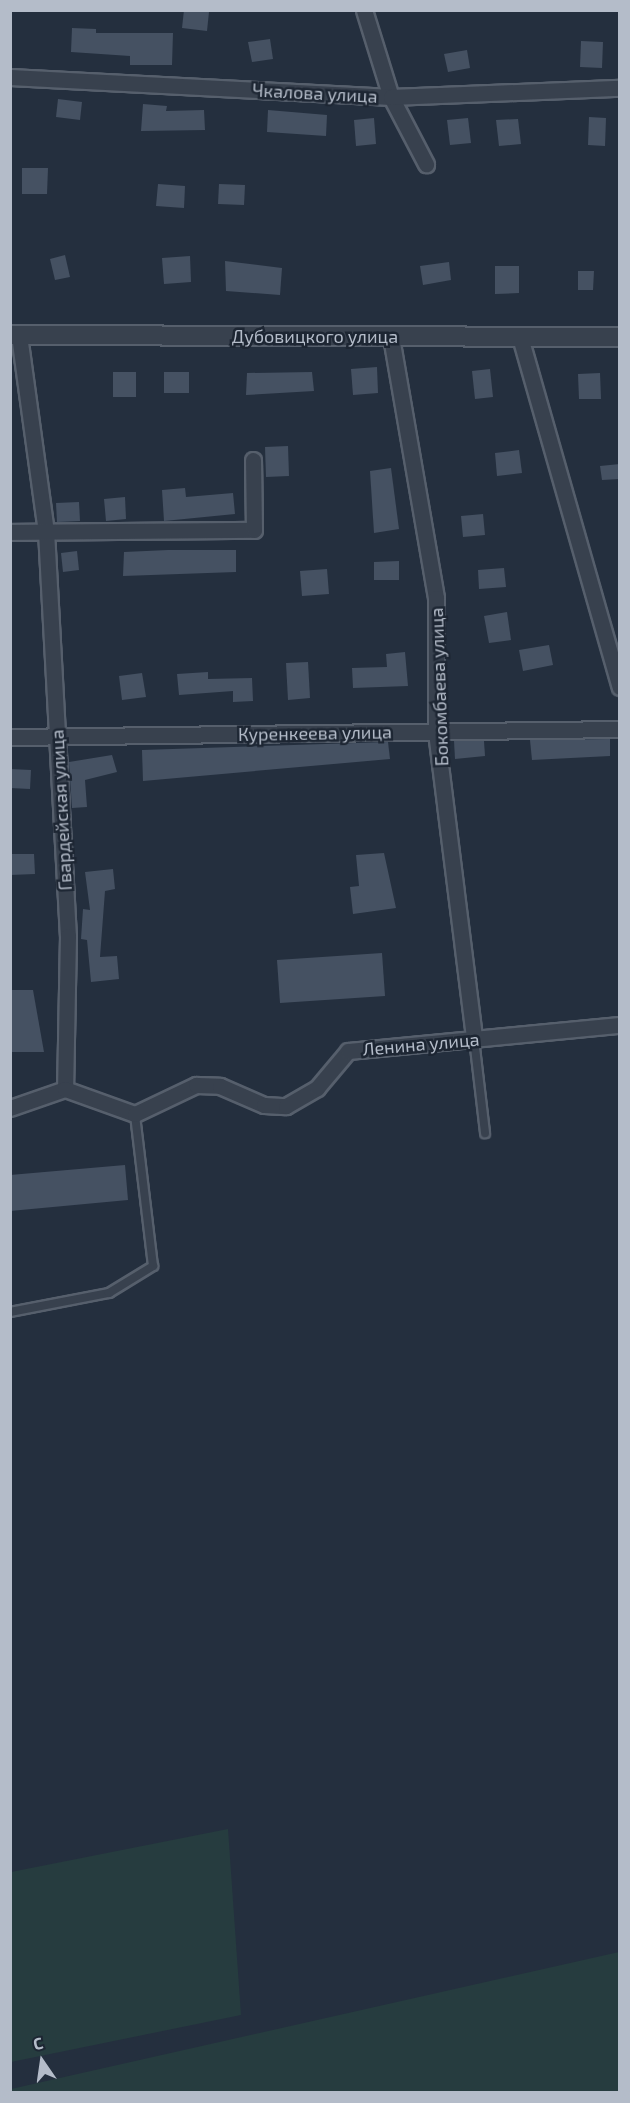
<!DOCTYPE html>
<html>
<head>
<meta charset="utf-8">
<style>
	body { margin:0 }
	#map { position:relative; width:630px; height:2103px; overflow:hidden; background:#242f3e; font-family:"Exo 2",sans-serif }
	div>[style] { position:absolute }
	[style*='--x'] { left:calc(var(--x)*1px); top:calc(var(--y)*1px); width:calc(var(--w)*1px); rotate:calc(var(--a)*1deg) }
	.green>* { inset:0; background:#263c3f }
	.building>* { inset:0; background:#455162 }
	.roads { filter:drop-shadow(2px 0 #565f6c) drop-shadow(-2px 0 #565f6c) drop-shadow(0 2px #565f6c) drop-shadow(0 -2px #565f6c) }
	.service>* { height:8px; margin:-4px; padding:0 4px; transform-origin:4px; border-radius:4px; background:#38414e }
	.minor>* { height:15px; margin:-7.5px; padding:0 7.5px; transform-origin:7.5px; border-radius:7.5px; background:#38414e }
	.tertiary>* { height:18px; margin:-9px; padding:0 9px; transform-origin:9px; border-radius:9px; background:#38414e }
	span { translate:-50% -50%; white-space:nowrap; text-align:center; line-height:1.15; -webkit-text-stroke:5px #1d2633; paint-order:stroke }
	.street-label { font-size:18px; color:#b4bcc9 }
	.frame { position:absolute; inset:0; border:12px solid #b4bcc9; pointer-events:none }
	.north { position:absolute; left:12px; top:2031px; width:60px; height:60px; -webkit-text-stroke:4px #1d2633; paint-order:stroke; rotate:347deg; font-size:16px; font-weight:700; line-height:24px; text-align:center; color:#b4bcc9 }
	.north::after { content:''; display:block; margin:auto; width:21px; height:27px; background:#b4bcc9; clip-path:polygon(50% 0,100% 100%,50% 72%,0 100%) }
</style>
</head>
<body>
<div id="map">
	<div class="green">
		<i style="clip-path:polygon(228px 1829px,241px 2015px,11px 2062px,11px 1872px)"></i>
		<i style="clip-path:polygon(619px 1952px,619px 2092px,11px 2092px,11px 2089px)"></i>
	</div>
	<div class="building">
		<i style="clip-path:polygon(184px 10px,209px 12px,207px 31px,182px 28px)"></i>
		<i style="clip-path:polygon(72px 28px,96px 29px,96px 33px,173px 33px,172px 65px,130px 65px,130px 56px,71px 52px)"></i>
		<i style="clip-path:polygon(270px 39px,273px 59px,252px 62px,248px 42px)"></i>
		<i style="clip-path:polygon(581px 41px,603px 42px,602px 68px,580px 67px)"></i>
		<i style="clip-path:polygon(467px 50px,470px 68px,448px 72px,444px 54px)"></i>
		<i style="clip-path:polygon(58px 99px,82px 102px,80px 120px,56px 117px)"></i>
		<i style="clip-path:polygon(143px 104px,167px 106px,166px 111px,204px 110px,205px 130px,141px 131px)"></i>
		<i style="clip-path:polygon(268px 110px,327px 115px,326px 136px,267px 132px)"></i>
		<i style="clip-path:polygon(589px 117px,606px 118px,605px 146px,588px 145px)"></i>
		<i style="clip-path:polygon(374px 118px,376px 144px,356px 146px,354px 120px)"></i>
		<i style="clip-path:polygon(468px 118px,471px 143px,450px 145px,447px 120px)"></i>
		<i style="clip-path:polygon(518px 119px,521px 144px,499px 146px,496px 120px)"></i>
		<i style="clip-path:polygon(22px 168px,48px 168px,47px 194px,22px 194px)"></i>
		<i style="clip-path:polygon(158px 184px,185px 186px,184px 208px,156px 206px)"></i>
		<i style="clip-path:polygon(219px 184px,245px 185px,244px 205px,218px 204px)"></i>
		<i style="clip-path:polygon(65px 255px,70px 277px,55px 280px,50px 259px)"></i>
		<i style="clip-path:polygon(190px 256px,191px 282px,164px 284px,162px 258px)"></i>
		<i style="clip-path:polygon(225px 261px,282px 268px,280px 295px,226px 291px)"></i>
		<i style="clip-path:polygon(449px 262px,451px 280px,423px 285px,420px 266px)"></i>
		<i style="clip-path:polygon(495px 266px,519px 266px,519px 293px,495px 294px)"></i>
		<i style="clip-path:polygon(578px 271px,594px 271px,593px 290px,578px 290px)"></i>
		<i style="clip-path:polygon(377px 367px,378px 393px,353px 395px,351px 369px)"></i>
		<i style="clip-path:polygon(490px 369px,493px 397px,475px 399px,472px 371px)"></i>
		<i style="clip-path:polygon(113px 372px,136px 372px,136px 397px,113px 397px)"></i>
		<i style="clip-path:polygon(164px 372px,189px 372px,189px 393px,164px 393px)"></i>
		<i style="clip-path:polygon(312px 372px,314px 391px,246px 395px,247px 373px)"></i>
		<i style="clip-path:polygon(600px 373px,601px 399px,579px 399px,578px 374px)"></i>
		<i style="clip-path:polygon(288px 446px,289px 476px,266px 477px,265px 447px)"></i>
		<i style="clip-path:polygon(519px 450px,522px 473px,497px 476px,495px 453px)"></i>
		<i style="clip-path:polygon(620px 464px,620px 479px,602px 480px,600px 466px)"></i>
		<i style="clip-path:polygon(391px 468px,399px 529px,374px 533px,370px 471px)"></i>
		<i style="clip-path:polygon(185px 488px,186px 497px,233px 493px,235px 514px,164px 521px,162px 490px)"></i>
		<i style="clip-path:polygon(125px 497px,126px 519px,106px 521px,104px 499px)"></i>
		<i style="clip-path:polygon(79px 502px,80px 521px,57px 522px,56px 503px)"></i>
		<i style="clip-path:polygon(483px 514px,485px 535px,463px 537px,461px 516px)"></i>
		<i style="clip-path:polygon(168px 550px,236px 550px,236px 572px,123px 576px,124px 552px)"></i>
		<i style="clip-path:polygon(77px 551px,79px 570px,63px 572px,61px 553px)"></i>
		<i style="clip-path:polygon(399px 561px,399px 580px,374px 580px,374px 562px)"></i>
		<i style="clip-path:polygon(504px 568px,506px 587px,479px 589px,478px 570px)"></i>
		<i style="clip-path:polygon(327px 569px,329px 594px,302px 596px,300px 571px)"></i>
		<i style="clip-path:polygon(507px 612px,511px 640px,489px 643px,484px 616px)"></i>
		<i style="clip-path:polygon(549px 645px,553px 665px,523px 671px,519px 650px)"></i>
		<i style="clip-path:polygon(405px 652px,408px 686px,353px 688px,352px 668px,387px 667px,386px 654px)"></i>
		<i style="clip-path:polygon(308px 662px,310px 698px,288px 700px,286px 663px)"></i>
		<i style="clip-path:polygon(208px 672px,208px 679px,252px 678px,253px 701px,233px 702px,233px 691px,179px 695px,177px 674px)"></i>
		<i style="clip-path:polygon(142px 673px,146px 697px,122px 700px,119px 676px)"></i>
		<i style="clip-path:polygon(610px 739px,610px 756px,532px 760px,530px 740px)"></i>
		<i style="clip-path:polygon(454px 741px,484px 741px,485px 756px,455px 759px)"></i>
		<i style="clip-path:polygon(388px 742px,390px 759px,143px 781px,142px 750px)"></i>
		<i style="clip-path:polygon(112px 755px,117px 772px,85px 780px,87px 807px,72px 808px,69px 762px)"></i>
		<i style="clip-path:polygon(10px 769px,31px 770px,30px 789px,10px 788px)"></i>
		<i style="clip-path:polygon(384px 853px,396px 908px,353px 914px,350px 887px,359px 886px,356px 855px)"></i>
		<i style="clip-path:polygon(10px 854px,34px 854px,35px 874px,10px 875px)"></i>
		<i style="clip-path:polygon(113px 869px,115px 889px,105px 891px,100px 957px,117px 956px,119px 979px,91px 982px,87px 940px,81px 939px,83px 909px,90px 910px,85px 872px)"></i>
		<i style="clip-path:polygon(382px 953px,385px 996px,280px 1003px,277px 960px)"></i>
		<i style="clip-path:polygon(10px 990px,33px 990px,44px 1052px,10px 1052px)"></i>
		<i style="clip-path:polygon(125px 1165px,128px 1200px,10px 1211px,10px 1175px)"></i>
	</div>
	<div class="roads">
		<div class="service">
			<i style="--x:474;--y:1039;--w:95;--a:83.3"></i>
			<i style="--x:10;--y:1312;--w:101;--a:-10.9"></i>
			<i style="--x:109;--y:1293;--w:52;--a:-31.5"></i>
			<i style="--x:153;--y:1266;--w:153;--a:-96.8"></i>
		</div>
		<div class="minor">
			<i style="--x:364;--y:10;--w:91;--a:72.8"></i>
			<i style="--x:391;--y:97;--w:76;--a:62.4"></i>
			<i style="--x:10;--y:77;--w:382;--a:3"></i>
			<i style="--x:391;--y:97;--w:229;--a:-2.3"></i>
			<i style="--x:19;--y:335;--w:198;--a:82.2"></i>
			<i style="--x:46;--y:531;--w:406;--a:86.9"></i>
			<i style="--x:68;--y:936;--w:153;--a:91.1"></i>
			<i style="--x:391;--y:337;--w:265;--a:80.2"></i>
			<i style="--x:436;--y:598;--w:134;--a:90"></i>
			<i style="--x:436;--y:732;--w:309;--a:82.9"></i>
			<i style="--x:520;--y:337;--w:364;--a:74.1"></i>
			<i style="--x:10;--y:532;--w:244;--a:-0.5"></i>
			<i style="--x:254;--y:530;--w:70;--a:-90.8"></i>
			<i style="--x:10;--y:737;--w:610;--a:-0.75"></i>
			<i style="--x:10;--y:1108;--w:58;--a:-19.1"></i>
			<i style="--x:65;--y:1089;--w:74;--a:19.7"></i>
			<i style="--x:135;--y:1114;--w:68;--a:-25.4"></i>
			<i style="--x:196;--y:1085;--w:24;--a:2"></i>
			<i style="--x:220;--y:1086;--w:48;--a:23.4"></i>
			<i style="--x:264;--y:1105;--w:22;--a:3"></i>
			<i style="--x:286;--y:1106;--w:36;--a:-30"></i>
			<i style="--x:317;--y:1088;--w:48;--a:-50"></i>
			<i style="--x:348;--y:1051;--w:273;--a:-5.5"></i>
		</div>
		<div class="tertiary">
			<i style="--x:10;--y:335;--w:610;--a:0.19"></i>
		</div>
	</div>
	<div class="street-label">
		<span style="left:315px;top:93px;rotate:3deg">Чкалова улица</span>
		<span style="left:315px;top:336px">Дубовицкого улица</span>
		<span style="left:439px;top:687px;rotate:-92deg">Бокомбаева улица</span>
		<span style="left:315px;top:733px;rotate:-1deg">Куренкеева улица</span>
		<span style="left:61px;top:810px;rotate:-93deg">Гвардейская улица</span>
		<span style="left:421px;top:1044px;rotate:-5deg">Ленина улица</span>
	</div>
	<div class="frame"></div>
	<div class="north">С</div>
</div>
</body>
</html>
